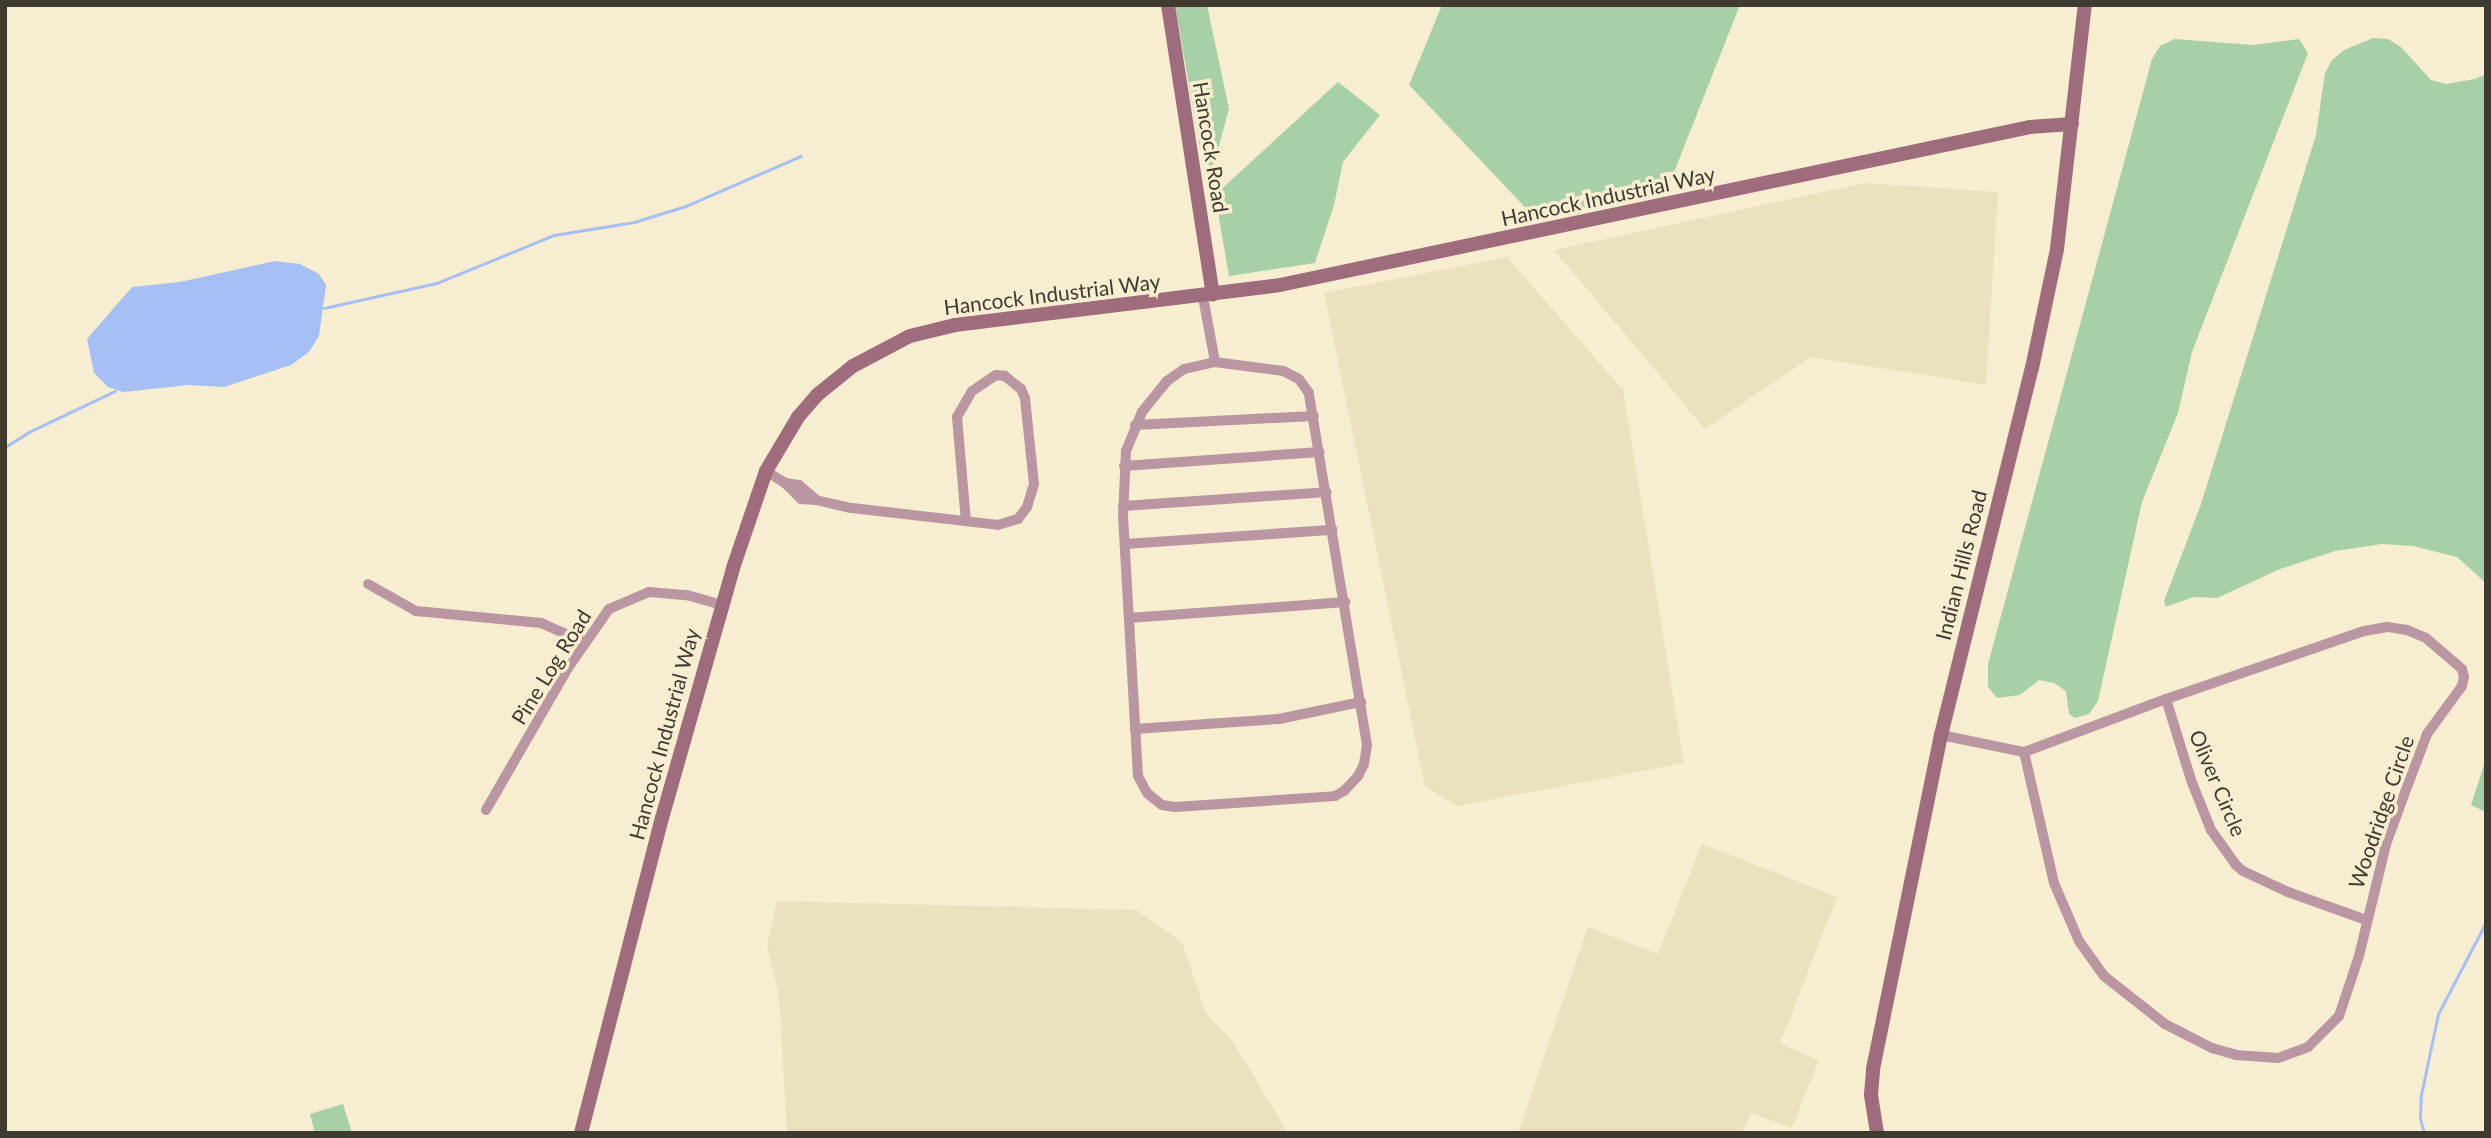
<!DOCTYPE html>
<html>
<head>
<meta charset="utf-8">
<style>
	body { margin:0 }
	#map { position:relative; width:2491px; height:1138px; overflow:hidden; background:#f7edd1; font-family:Lato,sans-serif }
	div>[style] { position:absolute }
	[style*='--x'] { left:calc(var(--x)*1px); top:calc(var(--y)*1px); width:calc(var(--w)*1px); rotate:calc(var(--a)*1deg) }
	.built>* { inset:0; background:#ece1be }
	.green>* { inset:0; background:#a8d0a6 }
	.water>* { inset:0; background:#a6bff4 }
	.stream>* { height:2.5px; margin:-1.25px; padding:0 1.25px; transform-origin:1.25px; border-radius:1.25px; background:#a6bff4 }
	.street>* { height:10px; margin:-5px; padding:0 5px; transform-origin:5px; border-radius:5px; background:#b996a1 }
	.secondary>* { height:14px; margin:-7px; padding:0 7px; transform-origin:7px; border-radius:7px; background:#9e6c7c }
	span { translate:-50% -50%; white-space:nowrap; text-align:center; line-height:1.15; -webkit-text-stroke:7px #f7edd1; paint-order:stroke }
	.street-label { font-size:21px; color:#3f3b30 }
	.frame { position:absolute; inset:0; border:7px solid #3f3b30; pointer-events:none }
</style>
</head>
<body>
<div id="map">
	<div class="built">
		<i style="clip-path:polygon(1865px 183px,1998px 192px,1986px 385px,1811px 357px,1705px 429px,1554px 250px)"></i>
		<i style="clip-path:polygon(1507px 257px,1623px 390px,1684px 763px,1458px 806px,1425px 787px,1324px 293px)"></i>
		<i style="clip-path:polygon(1702px 844px,1837px 897px,1780px 1044px,1819px 1060px,1792px 1128px,1751px 1113px,1743px 1133px,1518px 1133px,1588px 927px,1658px 954px)"></i>
		<i style="clip-path:polygon(777px 901px,1137px 910px,1182px 942px,1206px 1014px,1232px 1040px,1288px 1133px,787px 1133px,779px 997px,767px 945px)"></i>
	</div>
	<div class="green">
		<i style="clip-path:polygon(1175px 5px,1207px 5px,1229px 109px,1212px 171px,1200px 148px)"></i>
		<i style="clip-path:polygon(1442px 5px,1740px 5px,1667px 190px,1538px 221px,1409px 85px)"></i>
		<i style="clip-path:polygon(2373px 38px,2388px 39px,2401px 47px,2431px 80px,2446px 84px,2475px 79px,2486px 74px,2486px 583px,2457px 557px,2413px 546px,2382px 544px,2335px 551px,2280px 569px,2217px 598px,2193px 597px,2166px 607px,2164px 601px,2201px 504px,2316px 135px,2325px 73px,2332px 60px,2344px 50px)"></i>
		<i style="clip-path:polygon(2175px 39px,2253px 45px,2299px 39px,2308px 53px,2192px 352px,2178px 413px,2142px 502px,2098px 701px,2089px 714px,2075px 718px,2069px 714px,2066px 691px,2054px 683px,2039px 680px,2020px 695px,1997px 698px,1988px 687px,1988px 664px,2152px 59px,2160px 46px)"></i>
		<i style="clip-path:polygon(1338px 82px,1380px 115px,1343px 162px,1334px 205px,1315px 263px,1229px 276px,1215px 195px)"></i>
		<i style="clip-path:polygon(2486px 759px,2486px 812px,2471px 805px)"></i>
		<i style="clip-path:polygon(343px 1104px,352px 1133px,315px 1133px,310px 1114px)"></i>
	</div>
	<div class="water">
		<i style="clip-path:polygon(275px 261px,300px 264px,319px 274px,326px 285px,319px 336px,309px 352px,291px 365px,224px 387px,189px 385px,123px 392px,108px 387px,94px 373px,87px 339px,132px 287px,180px 282px)"></i>
	</div>
	<div class="stream">
		<i style="--x:324;--y:308;--w:116;--a:-12.5"></i>
		<i style="--x:437;--y:283;--w:126;--a:-22.3"></i>
		<i style="--x:554;--y:235;--w:81;--a:-9.2"></i>
		<i style="--x:634;--y:222;--w:54;--a:-17.1"></i>
		<i style="--x:686;--y:206;--w:125;--a:-23.5"></i>
		<i style="--x:5;--y:447;--w:28;--a:-32"></i>
		<i style="--x:29;--y:432;--w:95;--a:-25.5"></i>
		<i style="--x:2424;--y:1133;--w:15;--a:-106"></i>
		<i style="--x:2420;--y:1119;--w:24;--a:-88"></i>
		<i style="--x:2421;--y:1095;--w:83;--a:-78.1"></i>
		<i style="--x:2438;--y:1014;--w:104;--a:-62.4"></i>
	</div>
	<div class="street">
		<i style="--x:1203;--y:297;--w:66;--a:79.5"></i>
		<i style="--x:1215;--y:362;--w:32;--a:167"></i>
		<i style="--x:1184;--y:369;--w:21;--a:145"></i>
		<i style="--x:1167;--y:381;--w:40;--a:129"></i>
		<i style="--x:1142;--y:412;--w:42;--a:112.3"></i>
		<i style="--x:1126;--y:451;--w:65;--a:92.6"></i>
		<i style="--x:1123;--y:516;--w:260;--a:86.7"></i>
		<i style="--x:1138;--y:776;--w:19;--a:62"></i>
		<i style="--x:1147;--y:793;--w:19;--a:39"></i>
		<i style="--x:1162;--y:805;--w:13;--a:9"></i>
		<i style="--x:1175;--y:807;--w:160;--a:-3.9"></i>
		<i style="--x:1335;--y:796;--w:10;--a:-29"></i>
		<i style="--x:1344;--y:791;--w:21;--a:-47"></i>
		<i style="--x:1358;--y:776;--w:13;--a:-63"></i>
		<i style="--x:1364;--y:764;--w:19;--a:-81"></i>
		<i style="--x:1367;--y:745;--w:357;--a:-99.4"></i>
		<i style="--x:1309;--y:393;--w:17;--a:-126"></i>
		<i style="--x:1299;--y:379;--w:18;--a:-153"></i>
		<i style="--x:1283;--y:371;--w:69;--a:-172.5"></i>
		<i style="--x:1135;--y:425;--w:179;--a:-2.9"></i>
		<i style="--x:1124;--y:466;--w:196;--a:-4.1"></i>
		<i style="--x:766;--y:471;--w:22;--a:32"></i>
		<i style="--x:785;--y:483;--w:14;--a:8"></i>
		<i style="--x:799;--y:485;--w:23;--a:41"></i>
		<i style="--x:816;--y:500;--w:15;--a:-176"></i>
		<i style="--x:801;--y:499;--w:23;--a:-135"></i>
		<i style="--x:816;--y:500;--w:37;--a:13"></i>
		<i style="--x:852;--y:508;--w:147;--a:6.6"></i>
		<i style="--x:998;--y:525;--w:21;--a:-17"></i>
		<i style="--x:1018;--y:519;--w:15;--a:-53"></i>
		<i style="--x:1027;--y:507;--w:24;--a:-73"></i>
		<i style="--x:1034;--y:484;--w:86;--a:-96"></i>
		<i style="--x:1025;--y:398;--w:10;--a:-114"></i>
		<i style="--x:1021;--y:389;--w:21;--a:-141"></i>
		<i style="--x:1005;--y:376;--w:9;--a:-174"></i>
		<i style="--x:996;--y:375;--w:29;--a:146"></i>
		<i style="--x:972;--y:391;--w:30;--a:120"></i>
		<i style="--x:957;--y:417;--w:104;--a:85.1"></i>
		<i style="--x:1123;--y:506;--w:204;--a:-3.9"></i>
		<i style="--x:1125;--y:544;--w:208;--a:-3.9"></i>
		<i style="--x:368;--y:584;--w:55;--a:29.4"></i>
		<i style="--x:416;--y:611;--w:126;--a:5.5"></i>
		<i style="--x:541;--y:623;--w:49;--a:24"></i>
		<i style="--x:1129;--y:618;--w:217;--a:-4.2"></i>
		<i style="--x:2166;--y:699;--w:85;--a:72.8"></i>
		<i style="--x:2191;--y:780;--w:54;--a:68.2"></i>
		<i style="--x:2211;--y:830;--w:43;--a:54.5"></i>
		<i style="--x:2236;--y:865;--w:9;--a:41"></i>
		<i style="--x:2243;--y:871;--w:50;--a:25"></i>
		<i style="--x:2288;--y:892;--w:83;--a:19.7"></i>
		<i style="--x:1135;--y:729;--w:144;--a:-4"></i>
		<i style="--x:1279;--y:719;--w:84;--a:-11.7"></i>
		<i style="--x:1941;--y:735;--w:85;--a:11.6"></i>
		<i style="--x:2024;--y:752;--w:134;--a:77.1"></i>
		<i style="--x:2054;--y:883;--w:63;--a:66.7"></i>
		<i style="--x:2079;--y:941;--w:43;--a:54.5"></i>
		<i style="--x:2104;--y:976;--w:78;--a:38.2"></i>
		<i style="--x:2165;--y:1024;--w:53;--a:27.1"></i>
		<i style="--x:2212;--y:1048;--w:25;--a:16"></i>
		<i style="--x:2236;--y:1055;--w:42;--a:4.1"></i>
		<i style="--x:2278;--y:1058;--w:32;--a:-20"></i>
		<i style="--x:2308;--y:1047;--w:44;--a:-45"></i>
		<i style="--x:2339;--y:1016;--w:63;--a:-71.6"></i>
		<i style="--x:2359;--y:956;--w:115;--a:-76.4"></i>
		<i style="--x:2386;--y:844;--w:52;--a:-69.8"></i>
		<i style="--x:2404;--y:795;--w:65;--a:-69.3"></i>
		<i style="--x:2427;--y:734;--w:59;--a:-53.9"></i>
		<i style="--x:2462;--y:686;--w:9;--a:-77"></i>
		<i style="--x:2464;--y:677;--w:8;--a:-104"></i>
		<i style="--x:2462;--y:669;--w:48;--a:-139.3"></i>
		<i style="--x:2426;--y:638;--w:21;--a:-157"></i>
		<i style="--x:2407;--y:630;--w:20;--a:-171"></i>
		<i style="--x:2387;--y:627;--w:23;--a:170"></i>
		<i style="--x:2364;--y:631;--w:209;--a:161"></i>
		<i style="--x:2166;--y:699;--w:152;--a:159.5"></i>
		<i style="--x:486;--y:810;--w:164;--a:-60"></i>
		<i style="--x:568;--y:668;--w:72;--a:-55.2"></i>
		<i style="--x:609;--y:609;--w:43;--a:-23"></i>
		<i style="--x:649;--y:592;--w:38;--a:5"></i>
		<i style="--x:687;--y:595;--w:36;--a:16"></i>
	</div>
	<div class="secondary">
		<i style="--x:1168;--y:5;--w:293;--a:81.2"></i>
		<i style="--x:581;--y:1133;--w:325;--a:-75.6"></i>
		<i style="--x:662;--y:818;--w:260;--a:-74.1"></i>
		<i style="--x:733;--y:568;--w:102;--a:-71.2"></i>
		<i style="--x:766;--y:471;--w:63;--a:-59.3"></i>
		<i style="--x:798;--y:417;--w:29;--a:-49"></i>
		<i style="--x:817;--y:395;--w:46;--a:-38.9"></i>
		<i style="--x:853;--y:366;--w:64;--a:-27.8"></i>
		<i style="--x:910;--y:336;--w:46;--a:-13.7"></i>
		<i style="--x:955;--y:325;--w:327;--a:-7"></i>
		<i style="--x:1280;--y:285;--w:766;--a:-11.9"></i>
		<i style="--x:2030;--y:127;--w:42;--a:-4.1"></i>
		<i style="--x:1877;--y:1133;--w:39;--a:-99"></i>
		<i style="--x:1871;--y:1094;--w:25;--a:-85"></i>
		<i style="--x:1873;--y:1069;--w:341;--a:-78.5"></i>
		<i style="--x:1941;--y:735;--w:378;--a:-76.1"></i>
		<i style="--x:2032;--y:368;--w:122;--a:-78.1"></i>
		<i style="--x:2057;--y:249;--w:246;--a:-83.5"></i>
	</div>
	<div class="street-label">
		<span style="left:1211px;top:147px;rotate:81deg">Hancock Road</span>
		<span style="left:1608px;top:196px;rotate:-12deg">Hancock Industrial Way</span>
		<span style="left:1052px;top:294px;rotate:-7deg">Hancock Industrial Way</span>
		<span style="left:1961px;top:565px;rotate:-76deg">Indian Hills Road</span>
		<span style="left:551px;top:667px;rotate:-58deg">Pine Log Road</span>
		<span style="left:664px;top:734px;rotate:-75deg">Hancock Industrial Way</span>
		<span style="left:2218px;top:783px;rotate:67deg">Oliver Circle</span>
		<span style="left:2381px;top:812px;rotate:-71deg">Woodridge Circle</span>
	</div>
	<div class="frame"></div>
</div>
</body>
</html>
